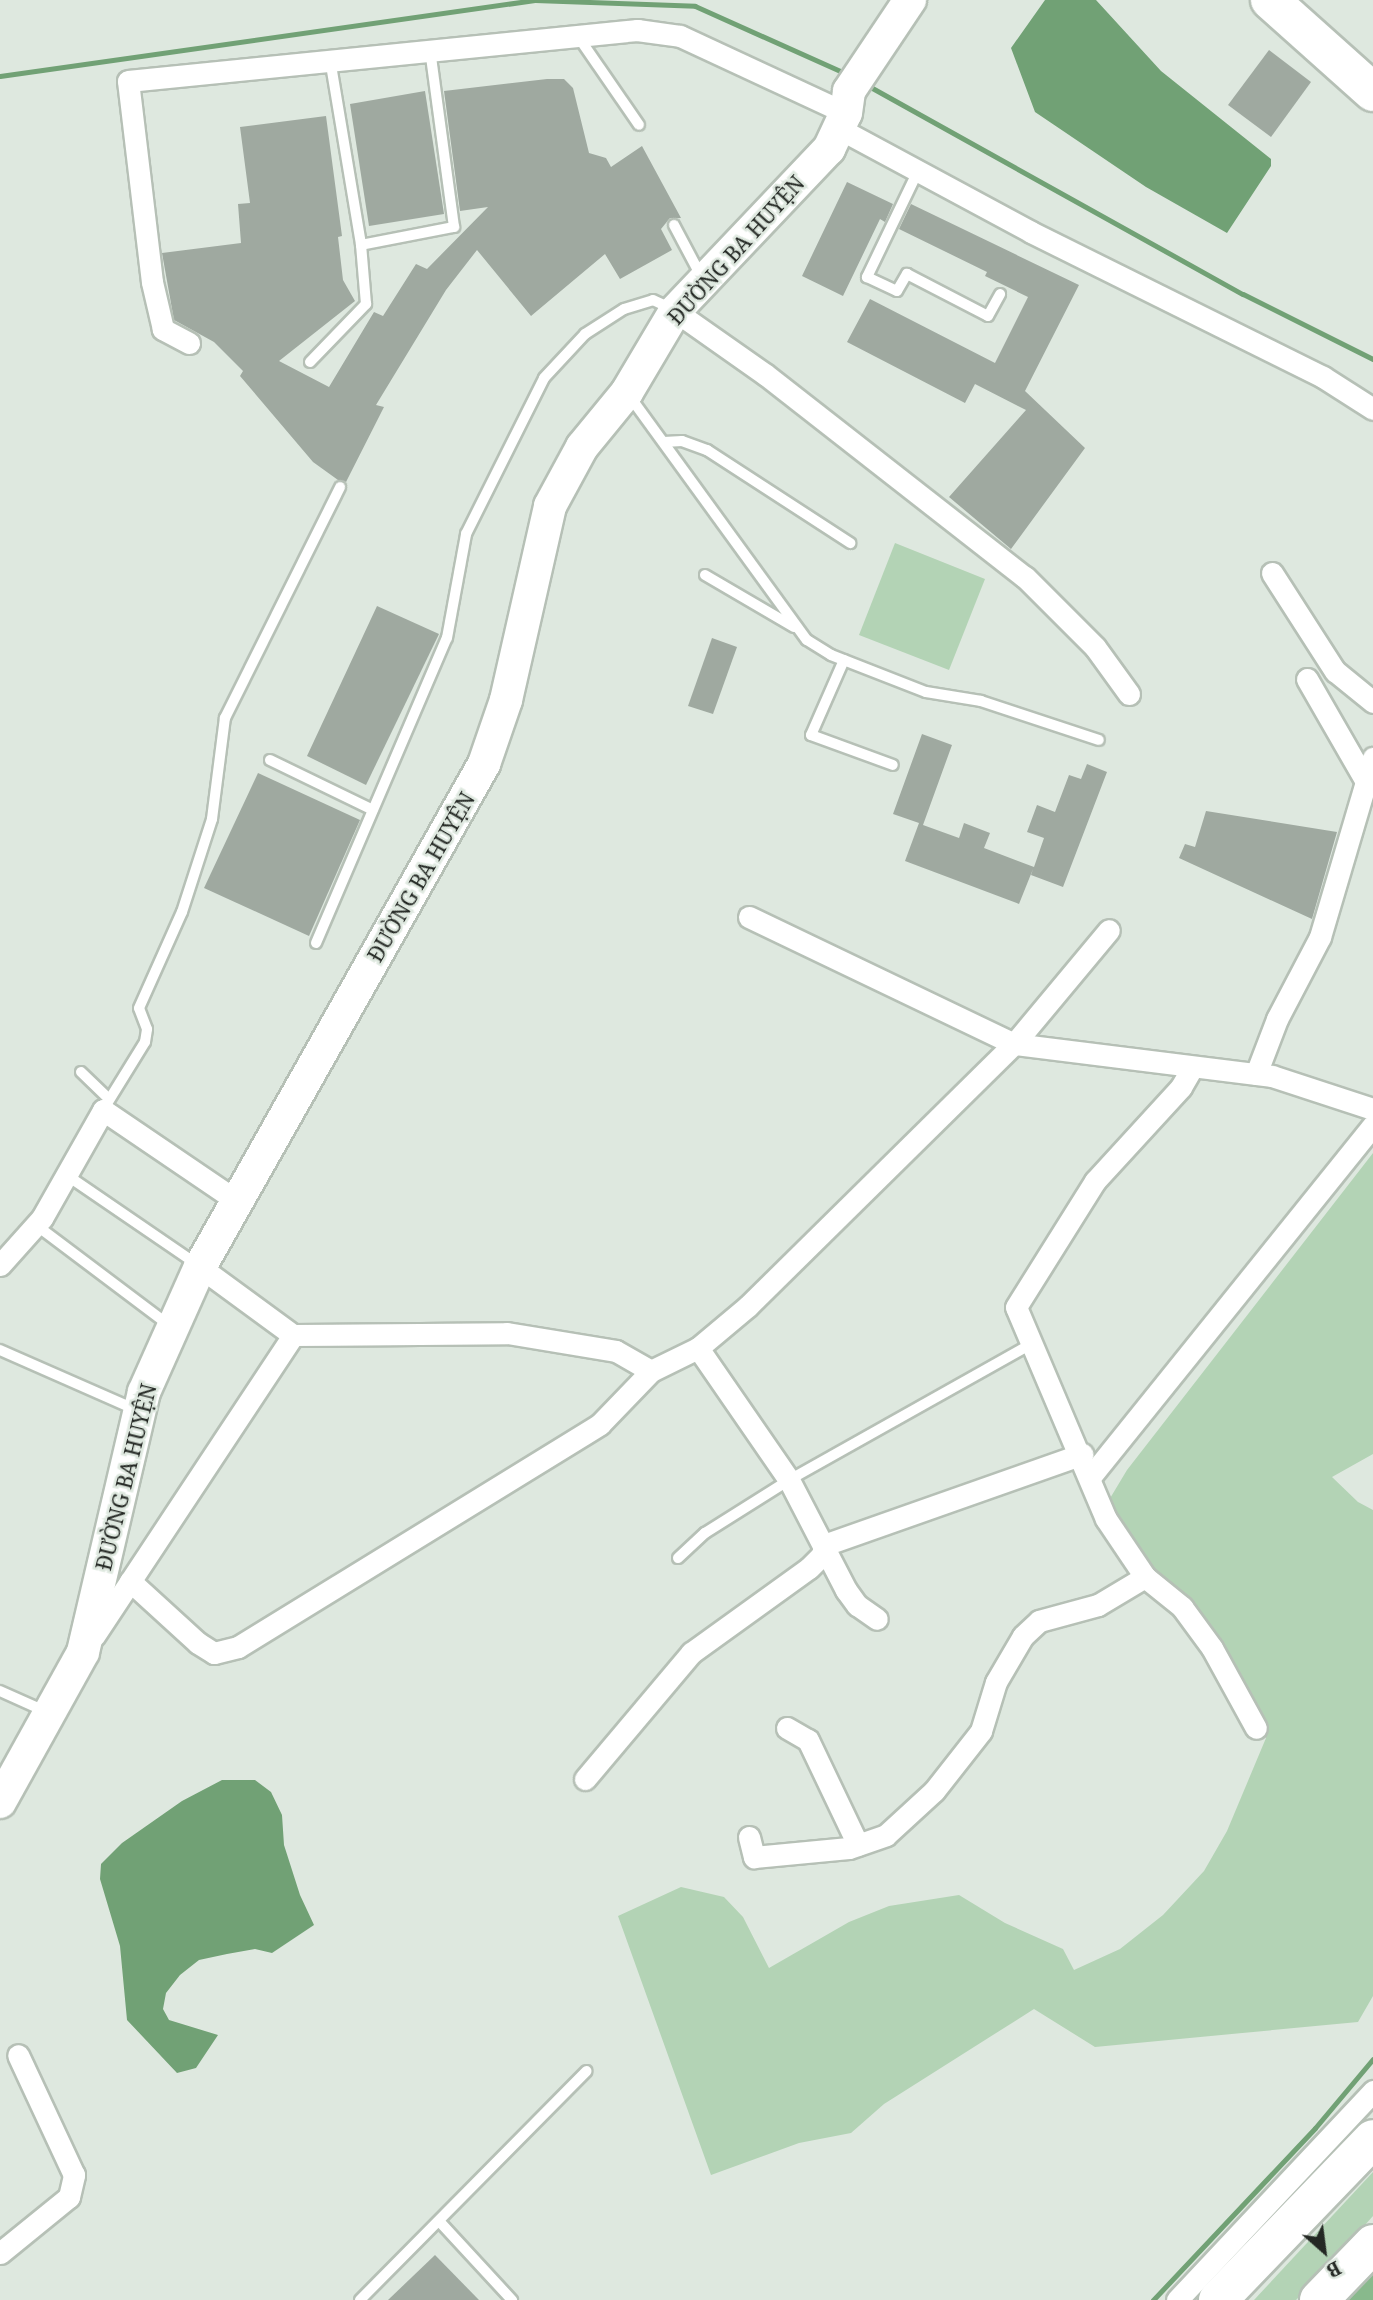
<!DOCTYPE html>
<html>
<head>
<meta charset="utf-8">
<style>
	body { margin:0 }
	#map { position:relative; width:1373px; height:2300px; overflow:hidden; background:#dee8df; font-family:"Noto Serif",serif }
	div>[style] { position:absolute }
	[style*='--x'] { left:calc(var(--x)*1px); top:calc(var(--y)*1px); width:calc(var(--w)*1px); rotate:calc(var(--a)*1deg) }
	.green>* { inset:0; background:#b3d3b5 }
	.forest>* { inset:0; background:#88b98c }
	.water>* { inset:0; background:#71a175 }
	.stream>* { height:5px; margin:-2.5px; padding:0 2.5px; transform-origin:2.5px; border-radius:2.5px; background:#71a175 }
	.building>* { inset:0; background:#9fa9a0 }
	.roads { filter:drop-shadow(2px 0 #b6c0b6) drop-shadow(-2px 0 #b6c0b6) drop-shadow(0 2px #b6c0b6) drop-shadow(0 -2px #b6c0b6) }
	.lane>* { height:10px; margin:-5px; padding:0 5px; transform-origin:5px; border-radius:5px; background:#fff }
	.street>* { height:21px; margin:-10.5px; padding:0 10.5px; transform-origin:10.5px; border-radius:10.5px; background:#fff }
	.secondary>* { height:32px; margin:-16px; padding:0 16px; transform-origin:16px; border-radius:16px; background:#fff }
	.highway>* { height:38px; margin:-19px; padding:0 19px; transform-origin:19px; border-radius:19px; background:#fff }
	span { translate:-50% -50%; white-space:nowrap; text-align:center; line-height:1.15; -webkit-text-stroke:5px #dee8df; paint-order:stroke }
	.street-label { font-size:21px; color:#242824 }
	.north { position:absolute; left:1289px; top:2216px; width:70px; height:70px; -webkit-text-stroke:5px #dee8df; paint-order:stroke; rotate:152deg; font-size:19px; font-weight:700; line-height:28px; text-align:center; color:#242824 }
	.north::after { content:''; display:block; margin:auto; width:24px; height:32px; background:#242824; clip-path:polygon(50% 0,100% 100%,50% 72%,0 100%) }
</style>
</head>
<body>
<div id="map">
	<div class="green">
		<i style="clip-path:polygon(895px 543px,985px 579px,949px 670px,859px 635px)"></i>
		<i style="clip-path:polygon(1373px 1153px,1373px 1454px,1332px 1477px,1358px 1502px,1373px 1510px,1373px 1996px,1358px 2022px,1095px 2047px,1034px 2009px,884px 2104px,851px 2133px,799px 2143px,711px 2175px,618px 1916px,681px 1887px,724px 1897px,743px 1917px,769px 1968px,849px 1922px,889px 1906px,959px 1895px,1005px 1923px,1063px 1949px,1074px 1970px,1120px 1949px,1163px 1915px,1204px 1871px,1227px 1831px,1266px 1738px,1246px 1697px,1149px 1571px,1109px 1500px,1127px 1470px)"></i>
		<i style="clip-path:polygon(1373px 2172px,1373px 2216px,1321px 2274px,1296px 2300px,1254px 2300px)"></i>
	</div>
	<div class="forest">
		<i style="clip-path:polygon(1373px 2263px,1373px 2300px,1337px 2300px)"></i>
	</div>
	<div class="water">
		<i style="clip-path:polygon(1045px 0,1096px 0,1161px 71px,1271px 159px,1271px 166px,1227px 233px,1146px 187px,1035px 112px,1011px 48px)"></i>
		<i style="clip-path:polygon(222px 1780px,255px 1780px,271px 1792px,282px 1815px,284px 1845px,300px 1895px,314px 1925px,272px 1953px,255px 1949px,227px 1954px,199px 1960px,180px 1975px,166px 1993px,163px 2009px,169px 2020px,218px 2035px,196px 2068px,177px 2073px,127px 2020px,120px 1946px,100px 1879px,101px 1864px,122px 1843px,182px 1801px)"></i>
	</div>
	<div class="stream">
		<i style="--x:0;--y:76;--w:540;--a:-8.09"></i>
		<i style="--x:535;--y:0;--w:160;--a:2.1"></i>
		<i style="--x:695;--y:6;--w:167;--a:24.1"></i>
		<i style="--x:865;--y:84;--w:432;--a:29.1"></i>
		<i style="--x:1243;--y:294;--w:145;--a:26.6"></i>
		<i style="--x:1153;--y:2300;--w:236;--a:-46.7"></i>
		<i style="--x:1315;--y:2128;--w:90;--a:-50"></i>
	</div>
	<div class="building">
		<i style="clip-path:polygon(1269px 50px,1311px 82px,1271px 137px,1228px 105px)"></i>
		<i style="clip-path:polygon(547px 79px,564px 79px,573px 88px,589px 153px,606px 158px,611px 167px,642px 146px,681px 218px,670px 218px,661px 229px,672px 250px,620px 279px,605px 254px,531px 316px,477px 250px,446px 290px,376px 405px,384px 407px,346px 482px,338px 480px,313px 462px,240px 376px,243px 371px,214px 342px,174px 320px,162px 253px,241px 243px,238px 204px,250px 203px,240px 127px,326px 116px,342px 236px,338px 237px,343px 280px,355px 301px,279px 361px,329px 387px,374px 312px,383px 316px,416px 264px,427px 269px,488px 207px,460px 211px,444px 91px)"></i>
		<i style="clip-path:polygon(425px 91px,444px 214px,369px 226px,350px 104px)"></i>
		<i style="clip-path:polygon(847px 182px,893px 204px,885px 222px,880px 219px,843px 296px,802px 276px)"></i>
		<i style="clip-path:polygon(911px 204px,1079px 285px,1025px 391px,1085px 448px,1011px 549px,949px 497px,1026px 410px,975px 384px,965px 403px,847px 342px,870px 299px,995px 363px,1028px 297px,985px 276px,987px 272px,899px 229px)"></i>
		<i style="clip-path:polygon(377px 606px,439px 634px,366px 785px,307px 756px)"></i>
		<i style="clip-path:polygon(712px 638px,737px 647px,713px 714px,688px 706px)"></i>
		<i style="clip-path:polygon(922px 734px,952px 745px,923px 825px,959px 838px,964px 823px,990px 833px,984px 848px,1034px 867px,1044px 838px,1027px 832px,1037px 805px,1055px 812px,1069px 775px,1081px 779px,1087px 764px,1107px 772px,1063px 887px,1031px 875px,1033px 869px,1019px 904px,905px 861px,919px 823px,893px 814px)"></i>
		<i style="clip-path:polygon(258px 773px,360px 820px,309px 936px,204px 888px)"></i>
		<i style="clip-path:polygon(1206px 811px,1337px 832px,1312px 919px,1179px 858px,1185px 844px,1195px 847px)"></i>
		<i style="clip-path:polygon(435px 2255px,479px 2300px,388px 2300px)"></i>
	</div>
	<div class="roads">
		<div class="lane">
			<i style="--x:577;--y:35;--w:109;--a:55.4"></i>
			<i style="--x:330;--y:59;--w:189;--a:80.5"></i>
			<i style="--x:918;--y:171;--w:118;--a:115.7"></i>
			<i style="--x:867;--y:277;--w:33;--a:25"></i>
			<i style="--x:897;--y:291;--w:20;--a:-60"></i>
			<i style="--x:907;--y:274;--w:91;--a:27.4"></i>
			<i style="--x:988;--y:316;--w:25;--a:-61"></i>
			<i style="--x:674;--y:225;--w:58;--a:62.1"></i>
			<i style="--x:310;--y:362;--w:81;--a:-46"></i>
			<i style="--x:366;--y:304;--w:59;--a:-94.8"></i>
			<i style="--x:361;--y:245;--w:95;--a:-11"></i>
			<i style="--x:454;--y:227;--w:180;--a:-97.7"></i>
			<i style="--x:628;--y:394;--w:304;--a:54"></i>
			<i style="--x:807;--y:640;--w:28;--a:32"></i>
			<i style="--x:831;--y:655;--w:102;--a:21.3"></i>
			<i style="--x:926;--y:692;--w:56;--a:9.3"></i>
			<i style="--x:981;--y:701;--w:124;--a:18.3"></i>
			<i style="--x:664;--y:442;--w:18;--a:-3"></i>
			<i style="--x:682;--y:441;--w:27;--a:20"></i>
			<i style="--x:707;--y:450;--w:171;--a:33"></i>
			<i style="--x:705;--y:575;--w:103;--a:30.3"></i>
			<i style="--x:844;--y:660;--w:82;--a:113.7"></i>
			<i style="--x:811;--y:735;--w:87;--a:20.1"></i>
			<i style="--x:270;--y:760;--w:114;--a:25.9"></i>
			<i style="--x:316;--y:943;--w:332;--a:-66.8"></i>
			<i style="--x:447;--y:638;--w:106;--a:-79.6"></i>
			<i style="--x:466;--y:534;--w:174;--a:-63.4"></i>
			<i style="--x:544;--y:378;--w:60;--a:-47"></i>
			<i style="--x:585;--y:334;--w:46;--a:-32.7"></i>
			<i style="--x:624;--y:309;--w:30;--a:-17"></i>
			<i style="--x:653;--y:300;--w:21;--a:25"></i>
			<i style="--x:81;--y:1072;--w:37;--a:44"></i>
			<i style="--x:103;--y:1110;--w:80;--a:-58.3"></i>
			<i style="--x:145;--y:1042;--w:13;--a:-81"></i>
			<i style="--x:147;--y:1029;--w:22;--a:-111"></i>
			<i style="--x:139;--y:1008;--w:105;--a:-65.9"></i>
			<i style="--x:182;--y:912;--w:98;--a:-72.1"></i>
			<i style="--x:212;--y:819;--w:102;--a:-82.7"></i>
			<i style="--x:225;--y:718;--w:258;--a:-63.5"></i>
			<i style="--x:65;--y:1174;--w:161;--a:34.4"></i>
			<i style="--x:36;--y:1225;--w:168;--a:37"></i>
			<i style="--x:0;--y:1350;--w:150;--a:23.7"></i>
			<i style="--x:678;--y:1558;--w:37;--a:-43"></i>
			<i style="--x:705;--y:1533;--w:99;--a:-32.2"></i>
			<i style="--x:789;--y:1480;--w:278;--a:-29.3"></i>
			<i style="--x:0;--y:1691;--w:51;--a:24.1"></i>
			<i style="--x:439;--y:2221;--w:108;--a:47.3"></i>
			<i style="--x:360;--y:2300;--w:322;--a:-45.3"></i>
		</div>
		<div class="street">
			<i style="--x:840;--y:129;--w:217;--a:28.3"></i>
			<i style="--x:1031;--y:232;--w:326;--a:26.4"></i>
			<i style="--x:1323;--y:377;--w:59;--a:32.6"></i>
			<i style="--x:675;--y:311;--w:111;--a:35.1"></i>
			<i style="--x:766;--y:375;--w:328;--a:38"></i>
			<i style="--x:1025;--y:577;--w:99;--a:45"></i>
			<i style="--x:1095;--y:647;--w:58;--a:54.1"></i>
			<i style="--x:189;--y:343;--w:30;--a:-152"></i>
			<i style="--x:163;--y:329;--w:48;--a:-103.2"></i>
			<i style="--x:152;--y:282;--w:202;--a:-96.8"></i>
			<i style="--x:128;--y:81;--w:512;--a:-5.72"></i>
			<i style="--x:637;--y:30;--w:43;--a:7.9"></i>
			<i style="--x:680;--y:36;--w:183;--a:24.9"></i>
			<i style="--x:1272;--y:573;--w:117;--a:57.3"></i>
			<i style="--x:1335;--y:671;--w:49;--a:39.2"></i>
			<i style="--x:1307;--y:679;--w:116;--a:60.1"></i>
			<i style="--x:749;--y:917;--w:294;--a:25.6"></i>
			<i style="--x:1014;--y:1044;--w:148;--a:-50.2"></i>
			<i style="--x:1256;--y:1074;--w:59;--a:-69.1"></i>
			<i style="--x:1277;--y:1019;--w:93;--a:-62.3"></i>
			<i style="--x:1320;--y:937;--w:187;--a:-73.5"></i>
			<i style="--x:0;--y:1265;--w:63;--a:-48.2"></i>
			<i style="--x:42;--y:1218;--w:124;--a:-60.5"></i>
			<i style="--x:103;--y:1110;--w:158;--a:34.2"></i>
			<i style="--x:200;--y:1267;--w:115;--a:36.2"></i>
			<i style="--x:698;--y:1348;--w:160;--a:55.4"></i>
			<i style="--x:789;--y:1480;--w:124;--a:62.6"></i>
			<i style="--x:846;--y:1590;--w:19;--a:54"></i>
			<i style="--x:857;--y:1605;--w:24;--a:35"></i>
			<i style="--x:1091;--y:1476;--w:450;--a:-51.2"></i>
			<i style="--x:824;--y:1545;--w:274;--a:-19.4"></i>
			<i style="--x:1145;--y:1577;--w:70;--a:-123.9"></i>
			<i style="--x:1106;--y:1519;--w:230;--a:-113"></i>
			<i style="--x:1016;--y:1307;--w:149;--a:-57.9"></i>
			<i style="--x:1095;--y:1181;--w:127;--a:-47.5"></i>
			<i style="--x:1181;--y:1087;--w:22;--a:-60"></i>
			<i style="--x:130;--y:1581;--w:92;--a:42.4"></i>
			<i style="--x:198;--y:1643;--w:19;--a:32"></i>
			<i style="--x:214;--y:1653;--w:25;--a:-14"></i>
			<i style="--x:238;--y:1647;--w:425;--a:-31.6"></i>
			<i style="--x:600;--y:1424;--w:74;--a:-46.1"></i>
			<i style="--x:94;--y:1636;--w:361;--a:-56.5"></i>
			<i style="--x:293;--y:1335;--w:214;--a:-0.5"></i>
			<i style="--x:507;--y:1333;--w:110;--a:9.4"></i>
			<i style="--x:616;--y:1351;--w:40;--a:29.7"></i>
			<i style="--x:651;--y:1371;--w:52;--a:-26.1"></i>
			<i style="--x:698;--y:1348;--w:65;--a:-40"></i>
			<i style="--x:748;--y:1306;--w:373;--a:-44.6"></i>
			<i style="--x:1014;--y:1044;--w:260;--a:7.1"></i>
			<i style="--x:1272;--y:1076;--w:106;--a:18.1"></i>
			<i style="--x:787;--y:1728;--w:24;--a:30"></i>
			<i style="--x:808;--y:1740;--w:116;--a:64.5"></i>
			<i style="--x:585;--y:1779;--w:165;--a:-49.9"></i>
			<i style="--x:691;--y:1653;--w:145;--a:-35.8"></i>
			<i style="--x:809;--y:1568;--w:18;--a:-45"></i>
			<i style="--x:822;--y:1555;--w:10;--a:-79"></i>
			<i style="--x:749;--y:1837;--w:21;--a:76"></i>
			<i style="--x:754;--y:1857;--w:95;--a:-5.4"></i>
			<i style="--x:849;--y:1848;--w:39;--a:-19"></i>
			<i style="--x:886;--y:1835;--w:65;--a:-42.5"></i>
			<i style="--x:934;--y:1791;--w:76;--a:-51.9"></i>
			<i style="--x:981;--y:1731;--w:51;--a:-73"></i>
			<i style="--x:996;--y:1682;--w:53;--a:-59.6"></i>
			<i style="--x:1023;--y:1636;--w:22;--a:-43"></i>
			<i style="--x:1039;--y:1621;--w:61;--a:-15.2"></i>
			<i style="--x:1098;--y:1605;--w:55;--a:-30.8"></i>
			<i style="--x:1145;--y:1577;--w:48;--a:39"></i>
			<i style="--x:1182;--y:1607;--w:51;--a:53.8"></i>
			<i style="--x:1212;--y:1648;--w:91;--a:61.2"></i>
			<i style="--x:0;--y:2253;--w:89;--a:-39.1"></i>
			<i style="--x:69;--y:2197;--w:23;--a:-77"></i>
			<i style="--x:74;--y:2175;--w:132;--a:-115"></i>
			<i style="--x:1177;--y:2300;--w:287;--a:-46.8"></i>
		</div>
		<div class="secondary">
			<i style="--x:0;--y:1802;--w:171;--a:-61"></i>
			<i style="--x:83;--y:1652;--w:267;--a:-76.8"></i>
			<i style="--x:144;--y:1392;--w:137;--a:-65.9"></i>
			<i style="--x:200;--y:1267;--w:578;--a:-60.55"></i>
			<i style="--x:484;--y:764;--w:68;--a:-71"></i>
			<i style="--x:506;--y:700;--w:199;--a:-77.2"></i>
			<i style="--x:550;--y:506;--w:67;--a:-61.5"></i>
			<i style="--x:582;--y:447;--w:71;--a:-50.7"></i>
			<i style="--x:627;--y:392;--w:94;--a:-59.3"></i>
			<i style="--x:675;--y:311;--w:224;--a:-46.5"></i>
			<i style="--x:829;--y:149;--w:40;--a:-65"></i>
			<i style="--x:846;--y:113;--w:22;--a:-82"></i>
			<i style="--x:849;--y:91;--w:110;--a:-56.2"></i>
		</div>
		<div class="highway">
			<i style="--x:1270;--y:0;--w:138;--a:41.8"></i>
			<i style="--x:1218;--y:2300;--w:223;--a:-46.1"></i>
			<i style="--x:1319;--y:2300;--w:78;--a:-46"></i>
		</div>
	</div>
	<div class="street-label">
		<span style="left:736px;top:250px;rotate:-48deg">ĐƯỜNG BA HUYỆN</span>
		<span style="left:421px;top:877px;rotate:-60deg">ĐƯỜNG BA HUYỆN</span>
		<span style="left:126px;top:1477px;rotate:-76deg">ĐƯỜNG BA HUYỆN</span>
	</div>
	<div class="north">B</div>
</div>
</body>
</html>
